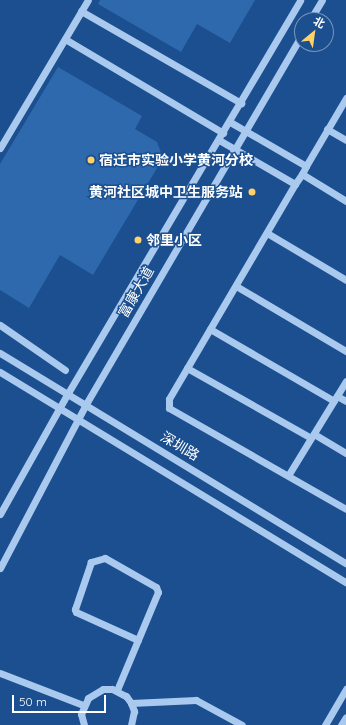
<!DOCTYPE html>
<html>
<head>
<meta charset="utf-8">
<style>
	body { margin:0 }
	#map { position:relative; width:346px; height:725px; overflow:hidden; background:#1b4f8f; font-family:Quicksand,"Noto Sans SC",sans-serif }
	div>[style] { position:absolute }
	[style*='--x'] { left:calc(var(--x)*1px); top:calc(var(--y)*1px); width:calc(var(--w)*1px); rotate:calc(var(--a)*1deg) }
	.green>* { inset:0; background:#2e69ad }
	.minor>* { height:7px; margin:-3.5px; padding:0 3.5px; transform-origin:3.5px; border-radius:3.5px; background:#a9c9ee }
	.dots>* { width:11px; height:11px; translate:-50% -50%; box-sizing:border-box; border:2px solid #1b4f8f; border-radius:50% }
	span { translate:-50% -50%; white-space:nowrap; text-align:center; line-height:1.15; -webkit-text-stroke:3px #1b4f8f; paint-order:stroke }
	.poi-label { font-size:14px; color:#fff; font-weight:700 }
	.left { translate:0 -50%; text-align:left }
	.right { translate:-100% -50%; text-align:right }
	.street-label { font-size:14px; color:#fff }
	.north { position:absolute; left:294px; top:12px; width:40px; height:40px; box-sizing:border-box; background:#1b4f8f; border:1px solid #7695bc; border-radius:50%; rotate:29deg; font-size:11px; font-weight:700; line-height:16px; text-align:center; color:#fff }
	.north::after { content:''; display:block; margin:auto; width:14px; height:18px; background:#ffd166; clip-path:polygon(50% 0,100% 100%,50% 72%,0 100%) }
	.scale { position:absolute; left:12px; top:695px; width:94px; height:18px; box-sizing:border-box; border:2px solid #fff; border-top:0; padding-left:5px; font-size:12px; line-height:14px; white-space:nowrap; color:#fff; -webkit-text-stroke:3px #1b4f8f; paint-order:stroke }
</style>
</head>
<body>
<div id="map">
	<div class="green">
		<i style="clip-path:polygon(100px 0,255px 0,230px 43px,197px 24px,181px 52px,98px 4px)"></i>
		<i style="clip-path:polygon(58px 67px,142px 116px,135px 129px,157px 142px,163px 158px,93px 275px,60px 255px,29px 308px,0 290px,0 164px)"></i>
	</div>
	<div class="minor">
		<i style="--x:81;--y:11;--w:185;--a:29.9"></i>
		<i style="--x:310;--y:20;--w:23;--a:-59"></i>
		<i style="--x:65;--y:39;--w:184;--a:30.7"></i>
		<i style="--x:327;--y:129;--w:22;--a:30"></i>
		<i style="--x:219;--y:140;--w:88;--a:30.1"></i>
		<i style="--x:295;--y:184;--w:12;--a:-55"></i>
		<i style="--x:302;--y:174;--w:9;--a:-63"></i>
		<i style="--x:306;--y:166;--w:88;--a:-149.9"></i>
		<i style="--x:0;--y:148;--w:172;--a:-59.3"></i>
		<i style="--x:306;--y:166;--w:79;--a:-59.5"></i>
		<i style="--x:302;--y:174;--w:52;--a:31.5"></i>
		<i style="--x:295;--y:184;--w:249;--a:120.4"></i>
		<i style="--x:169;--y:399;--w:9;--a:90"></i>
		<i style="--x:169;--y:408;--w:204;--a:29.7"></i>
		<i style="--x:267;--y:233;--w:92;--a:30.7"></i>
		<i style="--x:236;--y:286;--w:128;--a:30.6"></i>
		<i style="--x:0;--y:325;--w:79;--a:34.7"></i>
		<i style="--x:210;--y:329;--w:143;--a:30.1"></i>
		<i style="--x:0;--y:353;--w:405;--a:31.3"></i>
		<i style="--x:187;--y:368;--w:142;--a:29.4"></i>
		<i style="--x:0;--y:372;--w:405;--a:31.3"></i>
		<i style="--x:337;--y:396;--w:10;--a:29"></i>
		<i style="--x:314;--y:434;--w:37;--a:31"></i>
		<i style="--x:289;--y:474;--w:109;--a:-58.5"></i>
		<i style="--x:0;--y:514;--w:139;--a:-60.7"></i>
		<i style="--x:68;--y:393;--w:456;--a:-59.4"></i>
		<i style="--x:0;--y:568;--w:185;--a:-62.3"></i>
		<i style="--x:86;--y:404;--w:428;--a:-59.7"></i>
		<i style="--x:0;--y:673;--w:89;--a:21.1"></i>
		<i style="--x:117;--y:690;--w:106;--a:-67.3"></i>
		<i style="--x:158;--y:592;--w:5;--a:-112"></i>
		<i style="--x:156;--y:587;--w:59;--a:-150.4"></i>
		<i style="--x:105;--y:558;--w:15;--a:164"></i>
		<i style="--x:91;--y:562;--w:50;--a:108.8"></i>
		<i style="--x:75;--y:609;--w:3;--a:72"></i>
		<i style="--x:76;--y:612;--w:68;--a:24.3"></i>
		<i style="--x:131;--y:703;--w:65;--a:-2.6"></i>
		<i style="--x:196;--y:700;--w:52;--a:28.5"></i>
		<i style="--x:84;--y:725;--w:11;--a:-105"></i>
		<i style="--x:81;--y:714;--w:17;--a:-66"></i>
		<i style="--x:88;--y:698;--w:17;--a:-31"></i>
		<i style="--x:103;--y:689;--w:9;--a:0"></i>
		<i style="--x:112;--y:689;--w:16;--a:27"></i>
		<i style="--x:126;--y:696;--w:9;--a:54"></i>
		<i style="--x:131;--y:703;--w:9;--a:69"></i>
		<i style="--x:134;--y:711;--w:14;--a:102"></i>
		<i style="--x:325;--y:725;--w:42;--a:-59.7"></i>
		<i style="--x:341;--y:725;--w:9;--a:-58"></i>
	</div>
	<div class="dots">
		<i style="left:91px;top:160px;background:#ffd166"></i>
		<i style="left:252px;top:192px;background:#ffd166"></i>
		<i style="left:138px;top:240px;background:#ffd166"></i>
	</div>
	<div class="poi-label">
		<span class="left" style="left:99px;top:160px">宿迁市实验小学黄河分校</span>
		<span class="right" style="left:243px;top:192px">黄河社区城中卫生服务站</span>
		<span class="left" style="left:146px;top:240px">邻里小区</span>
	</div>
	<div class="street-label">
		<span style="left:136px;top:292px;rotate:-60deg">富康大道</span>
		<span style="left:180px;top:446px;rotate:31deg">深圳路</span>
	</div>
	<div class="north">北</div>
	<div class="scale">50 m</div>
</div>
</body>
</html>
